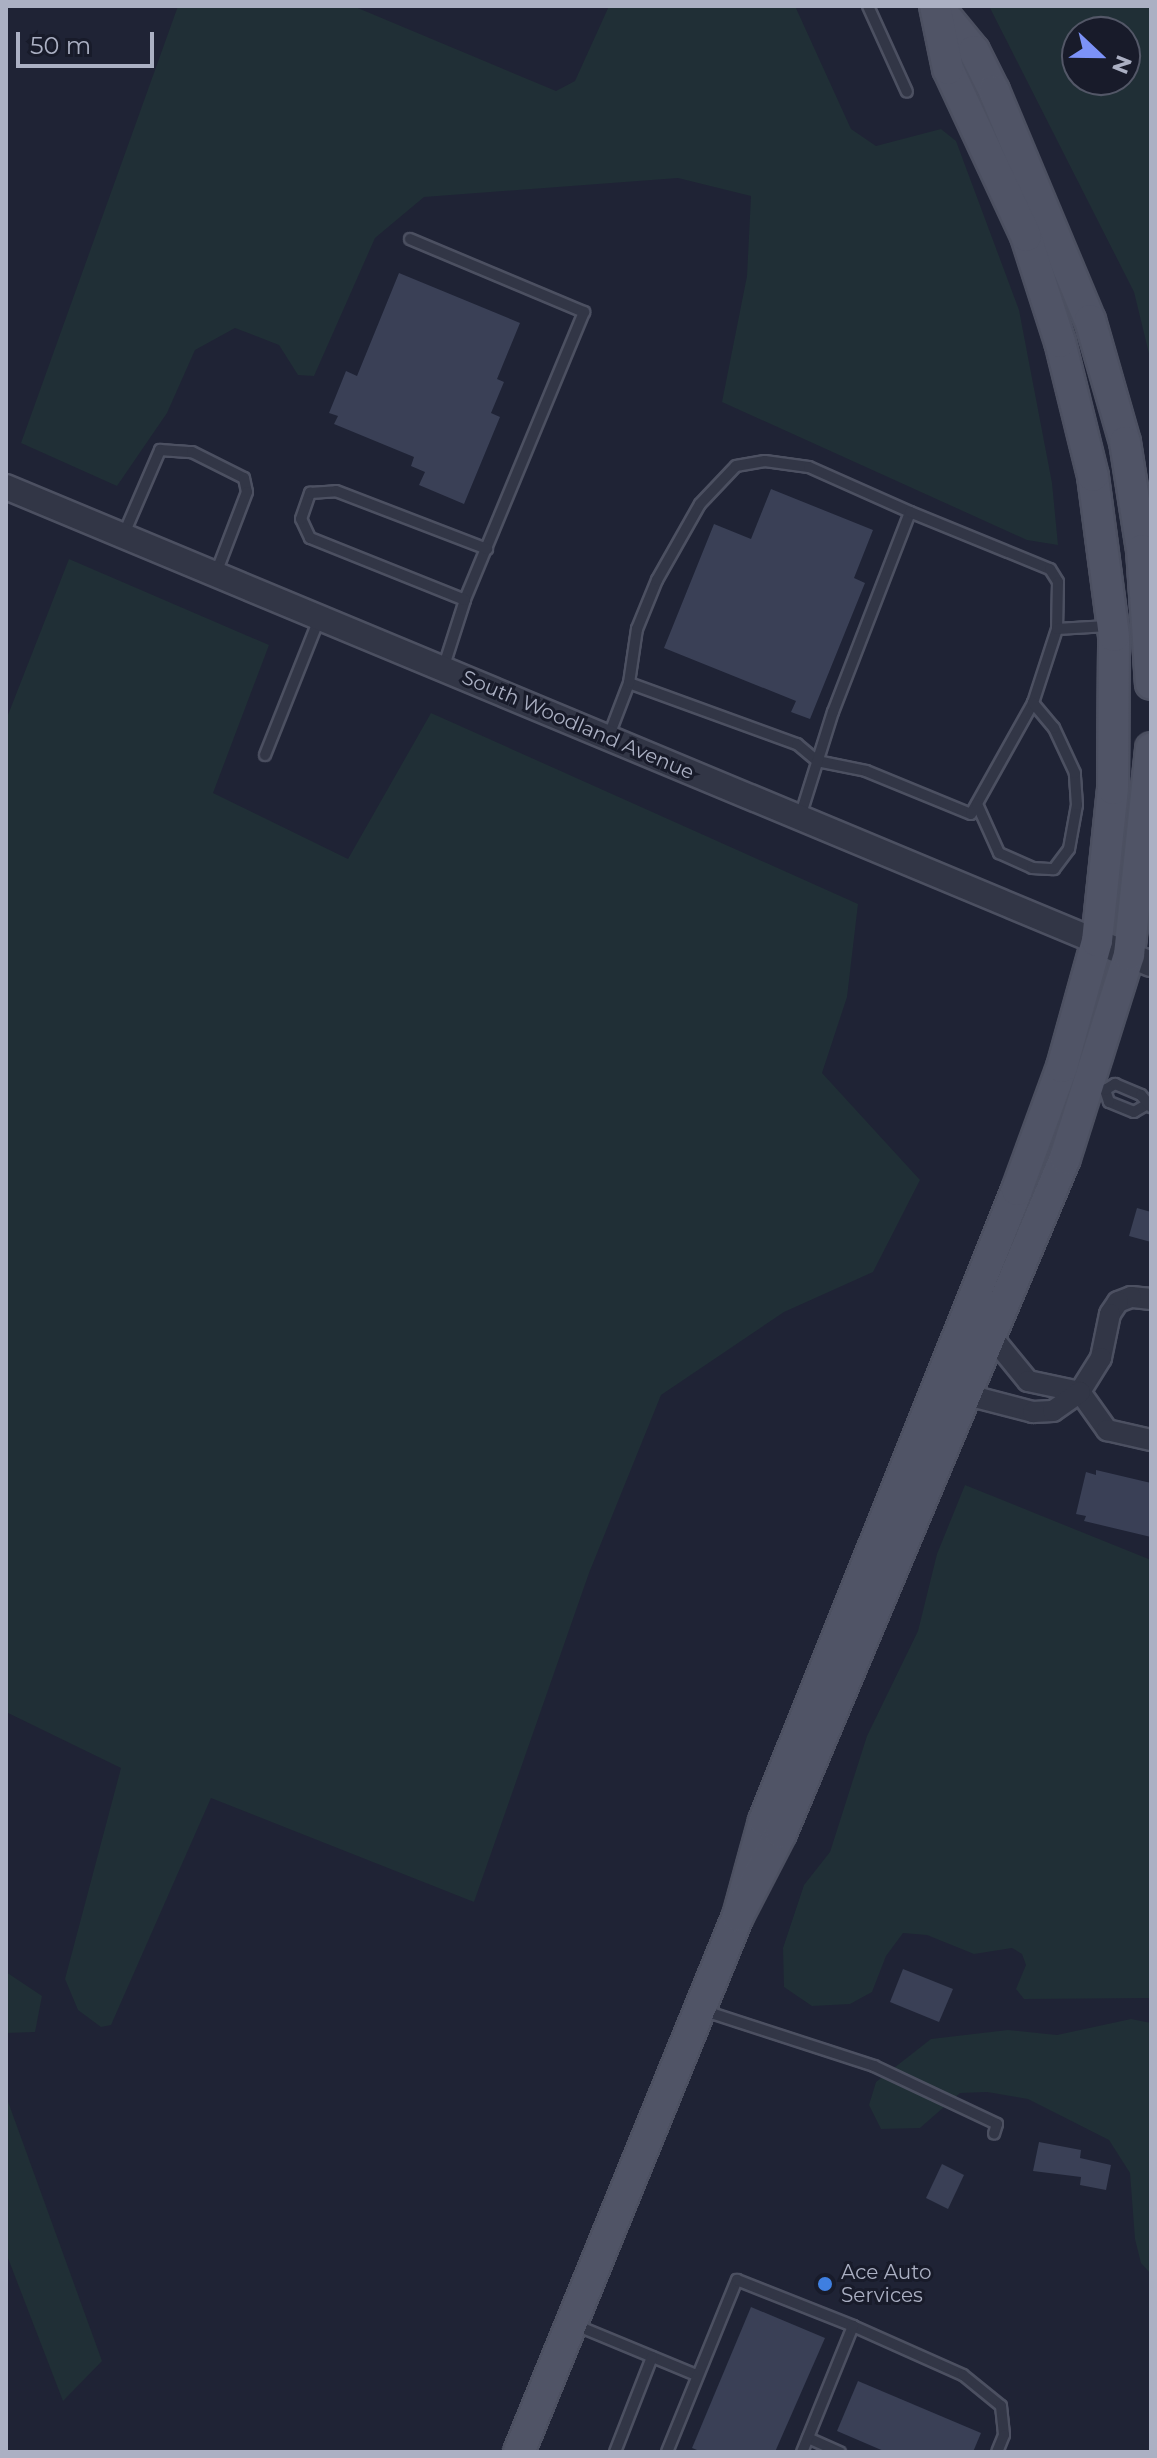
<!DOCTYPE html>
<html>
<head>
<meta charset="utf-8">
<style>
	body { margin:0 }
	#map { position:relative; width:1157px; height:2458px; overflow:hidden; background:#1f2335; font-family:Montserrat,sans-serif }
	div>[style] { position:absolute }
	[style*='--x'] { left:calc(var(--x)*1px); top:calc(var(--y)*1px); width:calc(var(--w)*1px); rotate:calc(var(--a)*1deg) }
	.green>* { inset:0; background:#202f36 }
	.building>* { inset:0; background:#3a4056 }
	.roads { filter:drop-shadow(2px 0 #4c5061) drop-shadow(-2px 0 #4c5061) drop-shadow(0 2px #4c5061) drop-shadow(0 -2px #4c5061) }
	.service>* { height:10px; margin:-5px; padding:0 5px; transform-origin:5px; border-radius:5px; background:#323646 }
	.minor>* { height:20px; margin:-10px; padding:0 10px; transform-origin:10px; border-radius:10px; background:#323646 }
	.tertiary>* { height:24px; margin:-12px; padding:0 12px; transform-origin:12px; border-radius:12px; background:#323646 }
	.primary>* { height:30px; margin:-15px; padding:0 15px; transform-origin:15px; border-radius:15px; background:#505466 }
	.dots>* { width:22px; height:22px; translate:-50% -50%; box-sizing:border-box; border:4px solid #181b2a; border-radius:50% }
	span { translate:-50% -50%; white-space:nowrap; text-align:center; line-height:1.15; -webkit-text-stroke:6px #181b2a; paint-order:stroke }
	.street-label { font-size:20px; color:#abb0c3 }
	.poi-label { font-size:20px; color:#abb0c3 }
	.left { translate:0 -50%; text-align:left }
	.frame { position:absolute; inset:0; border:8px solid #abb0c3; pointer-events:none }
	.north { position:absolute; left:1061px; top:16px; width:80px; height:80px; box-sizing:border-box; background:#181b2a; border:2px solid #535767; border-radius:50%; rotate:112deg; font-size:22px; font-weight:700; line-height:32px; text-align:center; color:#abb0c3 }
	.north::after { content:''; display:block; margin:auto; width:28px; height:36px; background:#7c92f7; clip-path:polygon(50% 0,100% 100%,50% 72%,0 100%) }
	.scale { position:absolute; left:16px; top:32px; width:138px; height:36px; box-sizing:border-box; border:4px solid #abb0c3; border-top:0; padding-left:10px; font-size:24px; line-height:28px; white-space:nowrap; color:#abb0c3; -webkit-text-stroke:6px #181b2a; paint-order:stroke }
</style>
</head>
<body>
<div id="map">
	<div class="green">
		<i style="clip-path:polygon(178px 6px,353px 6px,556px 91px,575px 81px,609px 6px,795px 6px,851px 129px,876px 146px,941px 129px,956px 141px,1019px 310px,1052px 483px,1058px 545px,1027px 540px,722px 402px,747px 276px,751px 196px,678px 178px,424px 197px,375px 238px,314px 376px,298px 375px,279px 345px,235px 328px,195px 350px,167px 413px,117px 486px,21px 443px)"></i>
		<i style="clip-path:polygon(evenodd,989px 6px,1151px 6px,1151px 362px,1134px 292px,989px 6px,1077px 32px,1125px 32px,1125px 80px,1077px 80px,1077px 32px)"></i>
		<i style="clip-path:polygon(69px 559px,269px 645px,213px 793px,348px 859px,431px 713px,858px 904px,847px 997px,822px 1073px,920px 1180px,873px 1272px,784px 1312px,661px 1395px,589px 1573px,474px 1902px,211px 1798px,111px 2025px,101px 2027px,78px 2010px,65px 1979px,121px 1768px,6px 1712px,6px 720px)"></i>
		<i style="clip-path:polygon(965px 1485px,1151px 1560px,1151px 1998px,1024px 1999px,1016px 1989px,1026px 1965px,1022px 1954px,1012px 1948px,974px 1954px,927px 1935px,903px 1933px,886px 1956px,872px 1992px,850px 2004px,812px 2006px,784px 1987px,783px 1948px,804px 1885px,830px 1852px,867px 1736px,918px 1631px,937px 1554px)"></i>
		<i style="clip-path:polygon(6px 1972px,42px 1996px,35px 2032px,6px 2033px)"></i>
		<i style="clip-path:polygon(1131px 2019px,1151px 2023px,1151px 2274px,1141px 2263px,1135px 2239px,1130px 2173px,1109px 2140px,1028px 2099px,987px 2092px,960px 2093px,920px 2128px,881px 2129px,869px 2105px,876px 2082px,931px 2039px,1008px 2030px,1057px 2035px)"></i>
		<i style="clip-path:polygon(6px 2096px,102px 2361px,63px 2401px,6px 2253px)"></i>
	</div>
	<div class="building">
		<i style="clip-path:polygon(399px 273px,520px 323px,497px 379px,504px 382px,491px 413px,500px 417px,464px 504px,419px 485px,425px 472px,411px 466px,414px 457px,334px 424px,338px 416px,329px 413px,346px 371px,357px 376px)"></i>
		<i style="clip-path:polygon(771px 489px,873px 530px,854px 578px,865px 583px,810px 719px,791px 712px,796px 701px,664px 648px,714px 524px,751px 539px)"></i>
		<i style="clip-path:polygon(1137px 1208px,1151px 1212px,1151px 1242px,1129px 1236px)"></i>
		<i style="clip-path:polygon(1096px 1470px,1151px 1483px,1151px 1537px,1084px 1521px,1086px 1516px,1076px 1514px,1086px 1472px,1096px 1475px)"></i>
		<i style="clip-path:polygon(903px 1969px,953px 1989px,939px 2022px,890px 2002px)"></i>
		<i style="clip-path:polygon(1039px 2142px,1081px 2150px,1080px 2158px,1111px 2165px,1106px 2190px,1080px 2185px,1081px 2177px,1033px 2171px)"></i>
		<i style="clip-path:polygon(942px 2164px,964px 2175px,948px 2209px,926px 2198px)"></i>
		<i style="clip-path:polygon(751px 2307px,825px 2338px,775px 2452px,702px 2452px,692px 2448px)"></i>
		<i style="clip-path:polygon(858px 2381px,981px 2433px,973px 2452px,886px 2452px,837px 2431px)"></i>
	</div>
	<div class="roads">
		<div class="service">
			<i style="--x:868;--y:6;--w:94;--a:65.6"></i>
			<i style="--x:410;--y:239;--w:189;--a:22.8"></i>
			<i style="--x:584;--y:312;--w:312;--a:112.5"></i>
			<i style="--x:465;--y:600;--w:72;--a:107.7"></i>
			<i style="--x:123;--y:536;--w:94;--a:-66.7"></i>
			<i style="--x:160;--y:450;--w:32;--a:4"></i>
			<i style="--x:192;--y:452;--w:58;--a:26.6"></i>
			<i style="--x:244;--y:478;--w:14;--a:78"></i>
			<i style="--x:247;--y:492;--w:87;--a:110.9"></i>
			<i style="--x:465;--y:600;--w:167;--a:-158.2"></i>
			<i style="--x:310;--y:538;--w:21;--a:-115"></i>
			<i style="--x:301;--y:519;--w:28;--a:-71"></i>
			<i style="--x:310;--y:493;--w:26;--a:-4"></i>
			<i style="--x:336;--y:491;--w:162;--a:21"></i>
			<i style="--x:629;--y:683;--w:179;--a:20"></i>
			<i style="--x:797;--y:744;--w:26;--a:40"></i>
			<i style="--x:817;--y:761;--w:50;--a:11.5"></i>
			<i style="--x:866;--y:771;--w:113;--a:22.3"></i>
			<i style="--x:971;--y:814;--w:127;--a:-60.8"></i>
			<i style="--x:1033;--y:703;--w:78;--a:-72"></i>
			<i style="--x:608;--y:738;--w:59;--a:-69.1"></i>
			<i style="--x:629;--y:683;--w:55;--a:-81.6"></i>
			<i style="--x:637;--y:629;--w:53;--a:-67.8"></i>
			<i style="--x:657;--y:580;--w:87;--a:-60.5"></i>
			<i style="--x:700;--y:504;--w:52;--a:-46.5"></i>
			<i style="--x:736;--y:466;--w:29;--a:-10"></i>
			<i style="--x:765;--y:461;--w:44;--a:7.8"></i>
			<i style="--x:809;--y:467;--w:111;--a:24"></i>
			<i style="--x:265;--y:755;--w:146;--a:-68.3"></i>
			<i style="--x:977;--y:804;--w:54;--a:65.8"></i>
			<i style="--x:999;--y:853;--w:36;--a:24"></i>
			<i style="--x:1032;--y:868;--w:22;--a:3"></i>
			<i style="--x:1054;--y:869;--w:25;--a:-53"></i>
			<i style="--x:1069;--y:849;--w:45;--a:-79.7"></i>
			<i style="--x:1077;--y:805;--w:32;--a:-94"></i>
			<i style="--x:1075;--y:773;--w:50;--a:-115"></i>
			<i style="--x:1054;--y:728;--w:33;--a:-130"></i>
			<i style="--x:800;--y:817;--w:110;--a:-72.6"></i>
			<i style="--x:833;--y:712;--w:214;--a:-68.9"></i>
			<i style="--x:910;--y:512;--w:151;--a:22.2"></i>
			<i style="--x:1050;--y:569;--w:15;--a:58"></i>
			<i style="--x:1058;--y:582;--w:47;--a:91.2"></i>
			<i style="--x:1057;--y:629;--w:51;--a:-3.4"></i>
			<i style="--x:1146;--y:1105;--w:14;--a:150"></i>
			<i style="--x:1134;--y:1112;--w:27;--a:-158"></i>
			<i style="--x:1109;--y:1102;--w:13;--a:-108"></i>
			<i style="--x:1105;--y:1090;--w:12;--a:-31"></i>
			<i style="--x:1115;--y:1084;--w:28;--a:23"></i>
			<i style="--x:1141;--y:1095;--w:16;--a:50"></i>
			<i style="--x:702;--y:2010;--w:181;--a:18"></i>
			<i style="--x:874;--y:2066;--w:136;--a:25.2"></i>
			<i style="--x:997;--y:2124;--w:10;--a:107"></i>
			<i style="--x:573;--y:2324;--w:133;--a:22.5"></i>
			<i style="--x:853;--y:2326;--w:120;--a:24"></i>
			<i style="--x:963;--y:2375;--w:49;--a:39.2"></i>
			<i style="--x:1001;--y:2406;--w:29;--a:84"></i>
			<i style="--x:1004;--y:2435;--w:18;--a:112"></i>
			<i style="--x:808;--y:2438;--w:35;--a:24"></i>
			<i style="--x:615;--y:2452;--w:102;--a:-68.7"></i>
			<i style="--x:667;--y:2452;--w:186;--a:-67.9"></i>
			<i style="--x:737;--y:2280;--w:125;--a:21.6"></i>
			<i style="--x:853;--y:2326;--w:136;--a:112"></i>
		</div>
		<div class="minor">
			<i style="--x:1151;--y:1299;--w:20;--a:-174"></i>
			<i style="--x:1131;--y:1297;--w:14;--a:159"></i>
			<i style="--x:1118;--y:1302;--w:14;--a:124"></i>
			<i style="--x:1110;--y:1314;--w:45;--a:101.6"></i>
			<i style="--x:1101;--y:1358;--w:40;--a:122"></i>
			<i style="--x:1080;--y:1392;--w:47;--a:54.6"></i>
			<i style="--x:1107;--y:1430;--w:45;--a:12.8"></i>
			<i style="--x:992;--y:1337;--w:57;--a:50.7"></i>
			<i style="--x:1028;--y:1381;--w:53;--a:11.9"></i>
			<i style="--x:956;--y:1392;--w:80;--a:14.6"></i>
			<i style="--x:1033;--y:1412;--w:20;--a:-3"></i>
			<i style="--x:1053;--y:1411;--w:33;--a:-35"></i>
		</div>
		<div class="tertiary">
			<i style="--x:6;--y:487;--w:1240;--a:22.62"></i>
		</div>
		<div class="primary">
			<i style="--x:937;--y:6;--w:58;--a:50.6"></i>
			<i style="--x:974;--y:51;--w:45;--a:63.4"></i>
			<i style="--x:994;--y:91;--w:248;--a:67.3"></i>
			<i style="--x:1090;--y:320;--w:127;--a:74"></i>
			<i style="--x:1125;--y:442;--w:109;--a:81.1"></i>
			<i style="--x:1142;--y:550;--w:134;--a:86.2"></i>
			<i style="--x:738;--y:1916;--w:98;--a:-74.7"></i>
			<i style="--x:764;--y:1821;--w:680;--a:-68.15"></i>
			<i style="--x:1017;--y:1190;--w:131;--a:-69.9"></i>
			<i style="--x:1062;--y:1067;--w:131;--a:-74.5"></i>
			<i style="--x:1097;--y:941;--w:153;--a:-84"></i>
			<i style="--x:1113;--y:789;--w:153;--a:-89.6"></i>
			<i style="--x:1114;--y:636;--w:161;--a:-97.5"></i>
			<i style="--x:1093;--y:476;--w:138;--a:-103.8"></i>
			<i style="--x:1060;--y:342;--w:111;--a:-107.8"></i>
			<i style="--x:1026;--y:236;--w:184;--a:-115"></i>
			<i style="--x:948;--y:69;--w:64;--a:-101.7"></i>
			<i style="--x:519;--y:2452;--w:579;--a:-67.78"></i>
			<i style="--x:738;--y:1916;--w:93;--a:-62.6"></i>
			<i style="--x:781;--y:1833;--w:732;--a:-67.18"></i>
			<i style="--x:1065;--y:1158;--w:213;--a:-72.5"></i>
			<i style="--x:1129;--y:955;--w:208;--a:-83.9"></i>
		</div>
	</div>
	<div class="dots">
		<i style="left:825px;top:2284px;background:#3f7fe0"></i>
	</div>
	<div class="street-label">
		<span style="left:578px;top:725px;rotate:23deg">South Woodland Avenue</span>
	</div>
	<div class="poi-label">
		<span class="left" style="left:841px;top:2284px">Ace Auto<br>Services</span>
	</div>
	<div class="frame"></div>
	<div class="north">N</div>
	<div class="scale">50 m</div>
</div>
</body>
</html>
